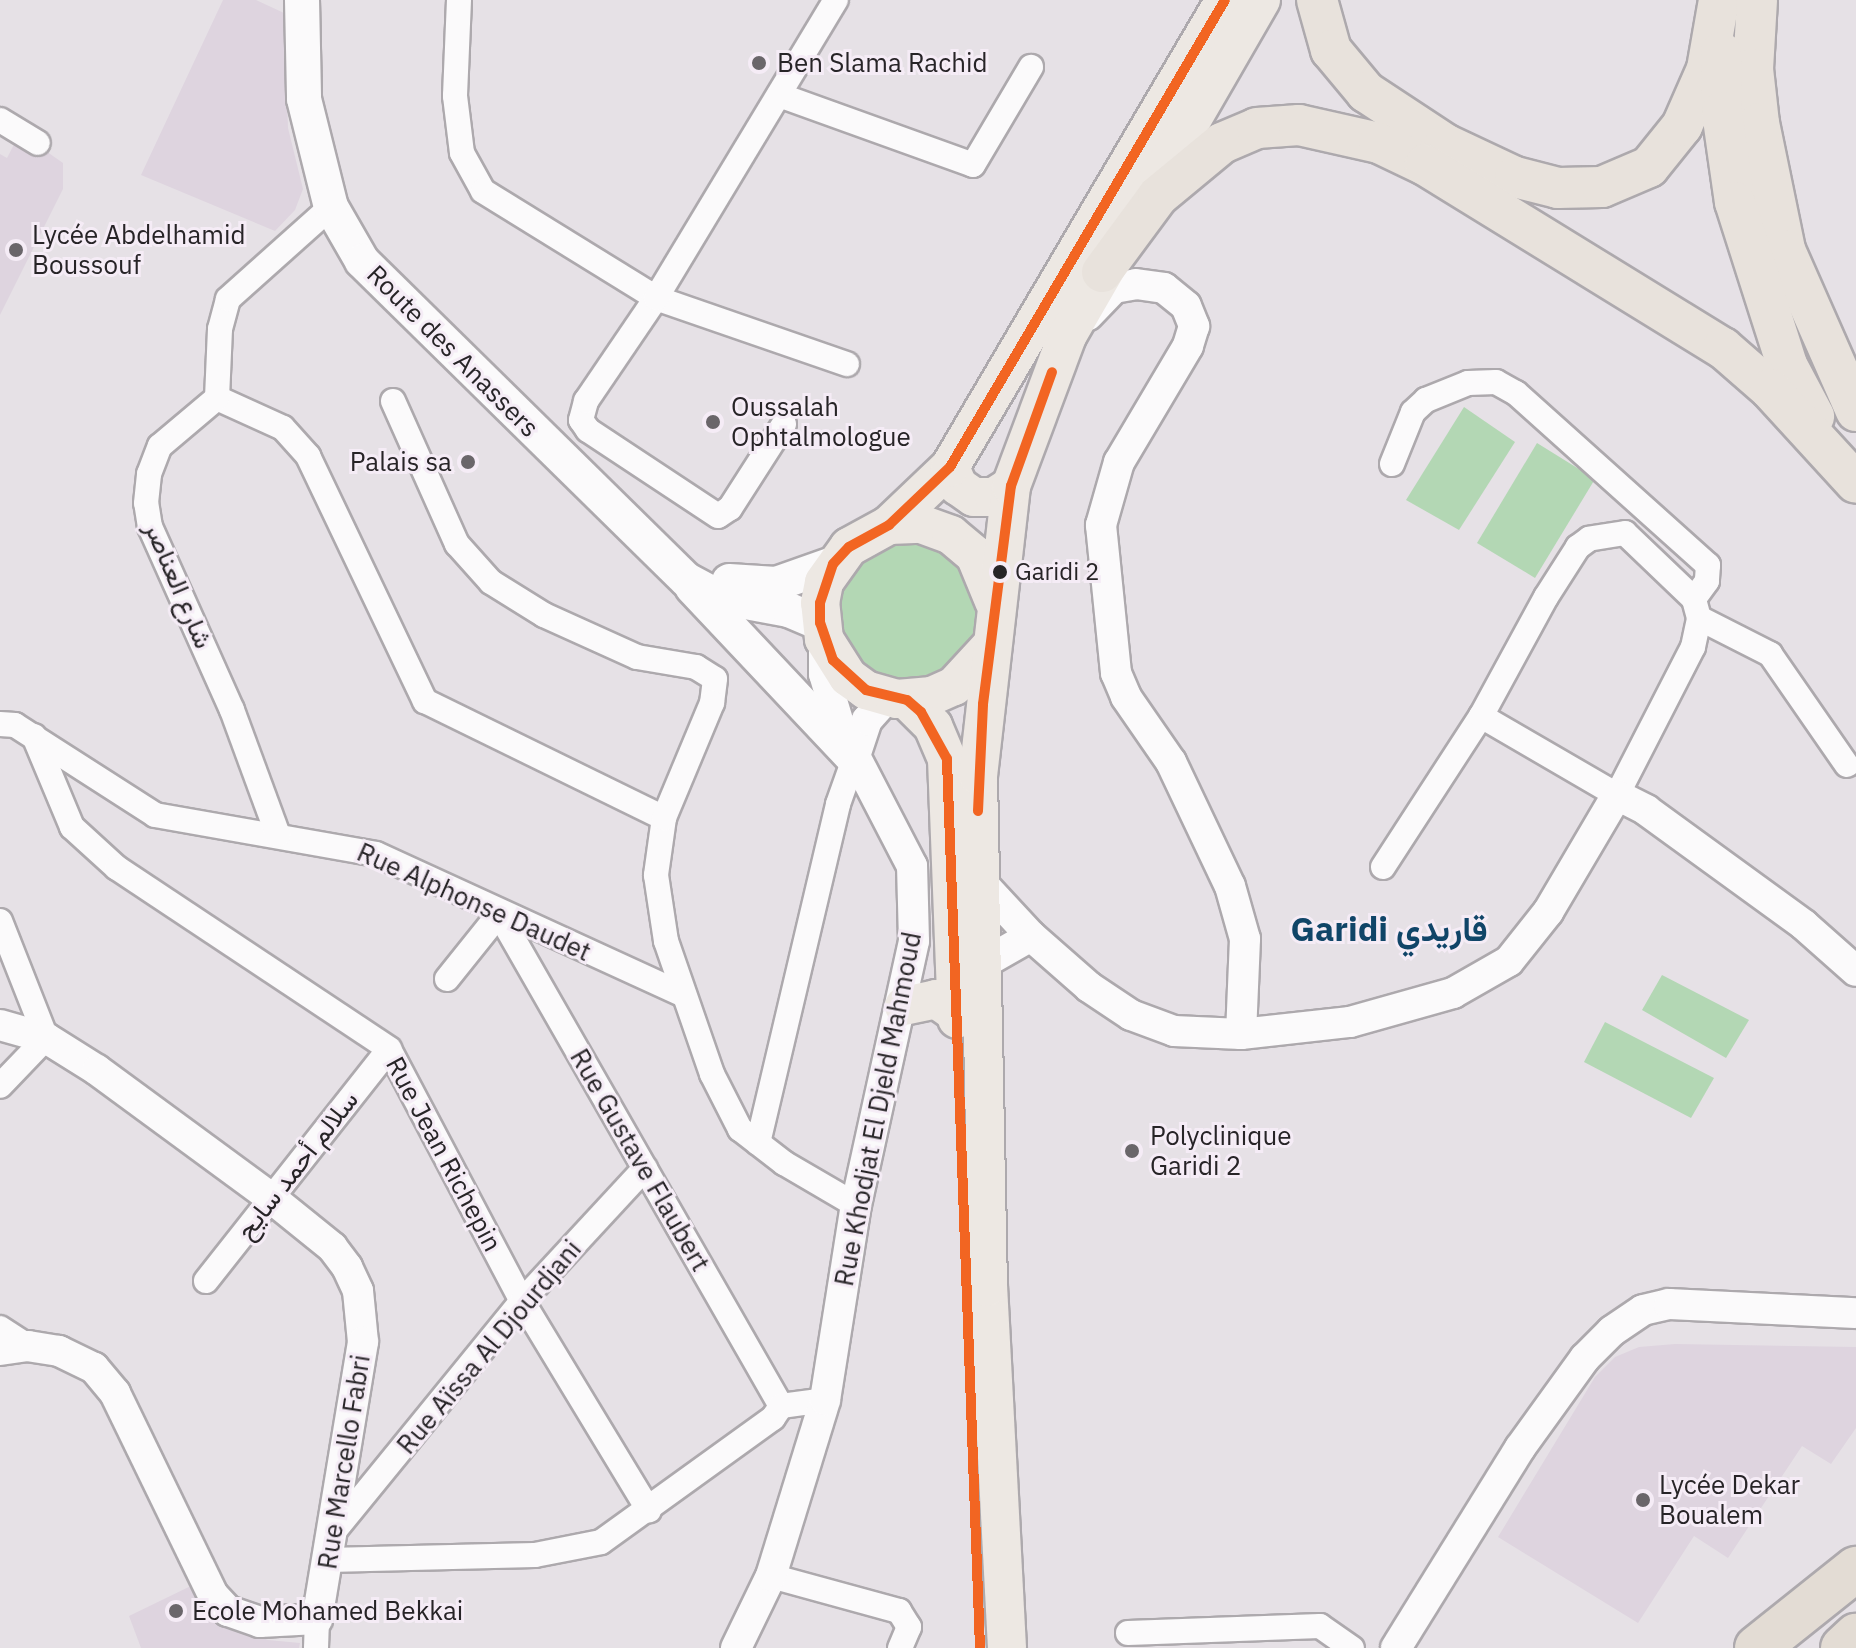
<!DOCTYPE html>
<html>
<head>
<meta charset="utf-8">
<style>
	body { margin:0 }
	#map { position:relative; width:1856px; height:1648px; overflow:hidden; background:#e6e1e6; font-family:"IBM Plex Sans",Vazirmatn,sans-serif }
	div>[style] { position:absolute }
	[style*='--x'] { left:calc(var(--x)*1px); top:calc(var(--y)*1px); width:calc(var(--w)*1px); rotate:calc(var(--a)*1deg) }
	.built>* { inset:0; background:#ded4df }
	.green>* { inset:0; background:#b3d7b4 }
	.round { border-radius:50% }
	.roads { filter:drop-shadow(2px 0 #ada9ad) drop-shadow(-2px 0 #ada9ad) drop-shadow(0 2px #ada9ad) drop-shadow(0 -2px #ada9ad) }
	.minor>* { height:24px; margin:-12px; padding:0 12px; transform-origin:12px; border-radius:12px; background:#fbfafb }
	.tertiary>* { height:30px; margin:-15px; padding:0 15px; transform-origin:15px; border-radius:15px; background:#fbfafb }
	.secondary>* { height:34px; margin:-17px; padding:0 17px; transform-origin:17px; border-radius:17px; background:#fbfafb }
	.primary>* { height:38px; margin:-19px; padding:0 19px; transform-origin:19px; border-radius:19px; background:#ede8e3 }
	.trunk>* { height:40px; margin:-20px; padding:0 20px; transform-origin:20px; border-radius:20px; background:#e8e2dc }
	.motorway>* { height:44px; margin:-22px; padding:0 22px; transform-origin:22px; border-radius:22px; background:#e3dcd4 }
	.bus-1>* { height:10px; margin:-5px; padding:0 5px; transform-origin:5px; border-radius:5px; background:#f26522 }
	.dots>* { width:22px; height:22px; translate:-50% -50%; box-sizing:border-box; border:4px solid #f5ecf6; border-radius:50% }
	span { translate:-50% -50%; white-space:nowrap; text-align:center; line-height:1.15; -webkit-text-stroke:6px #f5ecf6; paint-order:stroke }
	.bus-label { font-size:24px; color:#272427 }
	.left { translate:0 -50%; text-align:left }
	.poi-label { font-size:26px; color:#272427 }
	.right { translate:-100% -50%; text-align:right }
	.street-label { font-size:26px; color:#272427 }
	.district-label { font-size:34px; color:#104568; font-weight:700 }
</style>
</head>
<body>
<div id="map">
	<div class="built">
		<i style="clip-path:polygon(223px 0,256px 0,284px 13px,288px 128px,303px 189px,295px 210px,275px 231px,141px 175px)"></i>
		<i style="clip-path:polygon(20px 133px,63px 163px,63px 189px,0 315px,0 154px,7px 158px)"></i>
		<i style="clip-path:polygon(1675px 1344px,1856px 1347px,1856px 1428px,1831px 1464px,1802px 1446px,1728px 1558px,1694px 1536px,1638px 1623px,1498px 1537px,1595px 1377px,1615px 1357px,1639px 1347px)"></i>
		<i style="clip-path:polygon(197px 1583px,230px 1626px,268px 1640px,300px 1643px,299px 1648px,141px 1648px,129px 1616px)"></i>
	</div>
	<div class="green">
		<i style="clip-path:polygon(1464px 407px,1515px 442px,1459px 530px,1406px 500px)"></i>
		<i style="clip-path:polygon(1537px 443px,1595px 479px,1535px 578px,1477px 543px)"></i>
		<i class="round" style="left:837px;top:541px;width:140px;height:140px"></i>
		<i style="clip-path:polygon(1662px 975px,1749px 1020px,1726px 1058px,1642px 1010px)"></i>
		<i style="clip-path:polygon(1605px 1022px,1714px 1078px,1691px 1118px,1584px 1062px)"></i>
	</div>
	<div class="roads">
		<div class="minor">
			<i style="--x:459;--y:0;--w:96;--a:92.4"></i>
			<i style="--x:455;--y:96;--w:57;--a:83"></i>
			<i style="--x:462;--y:153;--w:43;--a:61.1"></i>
			<i style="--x:483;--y:191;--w:203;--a:31.7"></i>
			<i style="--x:656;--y:298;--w:202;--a:19.1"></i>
			<i style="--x:779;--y:95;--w:206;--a:19.8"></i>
			<i style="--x:973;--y:165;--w:114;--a:-59.4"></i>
			<i style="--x:0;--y:120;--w:44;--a:31.2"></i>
			<i style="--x:217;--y:398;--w:72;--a:24.4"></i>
			<i style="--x:283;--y:428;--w:38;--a:48"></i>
			<i style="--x:308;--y:456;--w:272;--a:64.5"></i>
			<i style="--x:425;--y:701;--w:266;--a:26.1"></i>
			<i style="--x:664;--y:818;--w:58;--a:98"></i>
			<i style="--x:656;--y:875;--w:67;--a:81.4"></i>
			<i style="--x:666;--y:941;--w:141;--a:70.9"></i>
			<i style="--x:712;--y:1074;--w:62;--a:63"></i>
			<i style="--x:740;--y:1129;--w:56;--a:37.7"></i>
			<i style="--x:784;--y:1163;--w:83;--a:30.3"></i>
			<i style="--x:393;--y:401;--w:157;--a:65.9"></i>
			<i style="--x:457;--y:544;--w:51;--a:48.2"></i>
			<i style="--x:491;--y:582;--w:62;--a:31.9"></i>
			<i style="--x:544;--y:615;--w:102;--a:24.3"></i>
			<i style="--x:637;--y:657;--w:60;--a:9.6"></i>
			<i style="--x:696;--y:667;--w:22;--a:32"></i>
			<i style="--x:715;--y:679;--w:24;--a:97"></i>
			<i style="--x:712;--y:703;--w:125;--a:112.7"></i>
			<i style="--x:784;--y:424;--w:100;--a:122.7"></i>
			<i style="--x:730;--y:508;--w:14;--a:146"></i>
			<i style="--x:718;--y:516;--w:156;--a:-146.5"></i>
			<i style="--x:588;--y:430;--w:12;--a:-125"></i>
			<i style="--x:581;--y:420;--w:20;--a:-75"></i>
			<i style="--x:586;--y:401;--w:125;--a:-55.8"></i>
			<i style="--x:656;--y:298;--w:348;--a:-58.9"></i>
			<i style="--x:1392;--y:464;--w:56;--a:-68"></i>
			<i style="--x:1413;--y:412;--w:18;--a:-43"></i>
			<i style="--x:1426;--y:400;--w:45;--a:-22"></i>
			<i style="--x:1468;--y:383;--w:28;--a:-2"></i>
			<i style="--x:1496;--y:382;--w:23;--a:29"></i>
			<i style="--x:1516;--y:393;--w:258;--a:41.9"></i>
			<i style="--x:1708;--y:565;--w:16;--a:94"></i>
			<i style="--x:1707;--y:581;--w:22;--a:126"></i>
			<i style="--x:1699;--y:618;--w:80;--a:26.9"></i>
			<i style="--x:1770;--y:654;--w:135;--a:55.3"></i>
			<i style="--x:0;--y:724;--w:15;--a:4"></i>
			<i style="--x:15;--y:725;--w:166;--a:32.7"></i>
			<i style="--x:155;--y:815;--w:224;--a:10"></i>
			<i style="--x:376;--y:854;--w:337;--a:24.6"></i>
			<i style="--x:34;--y:736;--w:99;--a:67.3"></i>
			<i style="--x:72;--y:827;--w:61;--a:42.3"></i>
			<i style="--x:117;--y:868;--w:327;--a:33.6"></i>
			<i style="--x:389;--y:1049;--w:285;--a:62.2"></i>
			<i style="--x:522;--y:1301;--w:245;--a:58.8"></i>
			<i style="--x:278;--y:835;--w:133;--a:-110.2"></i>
			<i style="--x:232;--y:710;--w:201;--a:-114.1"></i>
			<i style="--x:150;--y:527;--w:24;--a:-99"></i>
			<i style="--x:146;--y:503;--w:29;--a:-84"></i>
			<i style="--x:149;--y:474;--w:30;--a:-69"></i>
			<i style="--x:160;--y:446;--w:75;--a:-40.1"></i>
			<i style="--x:217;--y:398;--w:69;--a:-87.5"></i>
			<i style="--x:220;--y:329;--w:31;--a:-75"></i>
			<i style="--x:228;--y:299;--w:138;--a:-41.8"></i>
			<i style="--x:1383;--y:867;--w:180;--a:-57"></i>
			<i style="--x:1481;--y:716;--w:157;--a:30.2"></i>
			<i style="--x:1617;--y:795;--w:166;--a:-62.8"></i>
			<i style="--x:1693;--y:647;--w:30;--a:-78"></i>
			<i style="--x:1699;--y:618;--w:20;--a:-105"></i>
			<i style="--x:1694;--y:599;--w:95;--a:-136.3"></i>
			<i style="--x:1625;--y:533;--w:36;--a:171"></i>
			<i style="--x:1589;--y:539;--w:14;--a:144"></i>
			<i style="--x:1578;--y:547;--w:59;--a:122.6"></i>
			<i style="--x:1546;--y:597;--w:136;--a:118.6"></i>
			<i style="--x:0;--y:921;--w:126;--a:68.5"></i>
			<i style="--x:46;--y:1038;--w:66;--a:133.8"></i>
			<i style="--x:447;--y:979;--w:83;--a:-51.3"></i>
			<i style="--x:499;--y:914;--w:567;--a:60.18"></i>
			<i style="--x:758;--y:1143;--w:348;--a:-76.7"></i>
			<i style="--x:838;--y:804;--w:48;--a:-70.4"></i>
			<i style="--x:206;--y:1281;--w:295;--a:-51.7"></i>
			<i style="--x:0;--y:1328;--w:33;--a:33"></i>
			<i style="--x:336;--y:1529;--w:294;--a:-50.8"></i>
			<i style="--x:522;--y:1301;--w:181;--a:-47.2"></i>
			<i style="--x:328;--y:1560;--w:207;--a:-1.4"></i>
			<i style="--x:535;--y:1555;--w:67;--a:-11.1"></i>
			<i style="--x:601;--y:1542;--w:212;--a:-35.8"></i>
			<i style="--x:773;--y:1418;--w:14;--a:-56"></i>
			<i style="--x:781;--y:1406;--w:44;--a:-7.8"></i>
			<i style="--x:771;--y:1576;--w:133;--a:15.3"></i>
			<i style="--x:899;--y:1611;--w:19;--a:58"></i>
			<i style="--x:909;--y:1627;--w:23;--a:113"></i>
			<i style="--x:1128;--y:1633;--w:192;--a:-2.1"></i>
			<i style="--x:1320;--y:1626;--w:39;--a:35"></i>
			<i style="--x:316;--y:1648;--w:29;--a:-88"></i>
		</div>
		<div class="tertiary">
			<i style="--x:1088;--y:315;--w:37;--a:-46"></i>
			<i style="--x:1114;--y:288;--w:22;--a:-10"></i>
			<i style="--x:1136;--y:284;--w:28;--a:8"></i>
			<i style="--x:1164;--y:288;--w:28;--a:39"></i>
			<i style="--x:1186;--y:306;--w:22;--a:68"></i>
			<i style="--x:1194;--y:326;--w:21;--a:107"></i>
			<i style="--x:1188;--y:346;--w:135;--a:120.7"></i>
			<i style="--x:1119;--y:462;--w:66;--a:105.9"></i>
			<i style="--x:1101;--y:525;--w:149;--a:84.2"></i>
			<i style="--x:1116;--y:673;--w:26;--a:67"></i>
			<i style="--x:1126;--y:697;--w:79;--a:55.3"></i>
			<i style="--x:1171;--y:762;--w:137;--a:64.6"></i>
			<i style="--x:1230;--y:886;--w:55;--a:74.2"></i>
			<i style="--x:1245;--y:939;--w:95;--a:92.4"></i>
			<i style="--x:854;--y:759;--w:41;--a:-71.6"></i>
			<i style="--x:867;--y:720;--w:30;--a:-48"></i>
			<i style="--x:978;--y:879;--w:78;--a:47.1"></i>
			<i style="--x:1031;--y:936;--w:77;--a:41.3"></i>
			<i style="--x:1089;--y:987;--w:50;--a:33.7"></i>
			<i style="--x:1131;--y:1015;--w:46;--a:20.4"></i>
			<i style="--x:1174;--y:1031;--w:67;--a:2.6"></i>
			<i style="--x:1241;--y:1034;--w:110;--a:-6.3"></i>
			<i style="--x:1350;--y:1022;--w:107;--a:-15.7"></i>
			<i style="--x:1453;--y:993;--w:64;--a:-29.7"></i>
			<i style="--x:1509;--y:961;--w:63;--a:-51.5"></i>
			<i style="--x:1548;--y:912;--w:136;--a:-59.5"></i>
			<i style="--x:1617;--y:795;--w:33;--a:27"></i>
			<i style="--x:1646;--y:810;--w:195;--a:36"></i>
			<i style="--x:1804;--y:925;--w:69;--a:41.5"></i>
			<i style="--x:982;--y:964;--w:56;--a:-29.7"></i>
			<i style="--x:0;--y:1025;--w:48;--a:15.8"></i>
			<i style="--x:46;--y:1038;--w:60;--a:32.1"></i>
			<i style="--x:97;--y:1070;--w:215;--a:36.3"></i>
			<i style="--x:270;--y:1197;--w:80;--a:38.9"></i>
			<i style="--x:332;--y:1247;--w:25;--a:53"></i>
			<i style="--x:347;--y:1267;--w:26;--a:65"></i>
			<i style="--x:358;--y:1291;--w:51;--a:84.4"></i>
			<i style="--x:363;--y:1342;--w:281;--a:99.4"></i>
			<i style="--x:317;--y:1619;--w:57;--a:177"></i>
			<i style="--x:260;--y:1622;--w:34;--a:-161"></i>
			<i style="--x:228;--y:1611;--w:22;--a:-133"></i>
			<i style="--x:213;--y:1595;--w:225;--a:-115.9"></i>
			<i style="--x:115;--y:1393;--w:33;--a:-130"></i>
			<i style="--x:94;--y:1368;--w:39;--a:-154"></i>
			<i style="--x:59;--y:1351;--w:31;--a:-171"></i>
			<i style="--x:28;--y:1346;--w:28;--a:172"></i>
			<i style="--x:736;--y:1648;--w:80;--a:-64.1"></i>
			<i style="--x:771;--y:1576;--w:184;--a:-72.9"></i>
			<i style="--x:825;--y:1400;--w:197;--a:-81"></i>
			<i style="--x:856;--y:1205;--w:270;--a:-77.6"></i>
			<i style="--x:914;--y:941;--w:75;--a:-91.5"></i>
			<i style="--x:912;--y:866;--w:157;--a:-117.4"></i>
			<i style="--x:840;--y:727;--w:55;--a:-106.8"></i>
			<i style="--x:824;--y:674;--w:35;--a:-90"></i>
			<i style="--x:1396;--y:1648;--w:235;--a:-58.2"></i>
			<i style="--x:1520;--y:1448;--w:111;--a:-54.2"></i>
			<i style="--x:1585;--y:1358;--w:38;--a:-45"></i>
			<i style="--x:1612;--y:1331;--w:37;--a:-34"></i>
			<i style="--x:1643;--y:1310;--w:27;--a:-13"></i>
			<i style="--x:1669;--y:1304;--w:187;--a:2.8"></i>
		</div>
		<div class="secondary">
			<i style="--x:302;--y:0;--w:99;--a:88.8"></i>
			<i style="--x:304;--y:99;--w:111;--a:76"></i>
			<i style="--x:331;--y:207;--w:62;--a:60.1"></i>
			<i style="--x:362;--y:261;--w:455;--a:44.5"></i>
			<i style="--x:687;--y:580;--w:36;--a:28"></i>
			<i style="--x:719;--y:597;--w:71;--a:10.5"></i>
			<i style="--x:789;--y:610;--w:34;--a:23"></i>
			<i style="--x:729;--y:581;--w:47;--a:3.7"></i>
			<i style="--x:776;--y:584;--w:60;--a:-19.3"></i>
			<i style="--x:692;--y:587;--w:236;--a:46.7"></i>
		</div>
		<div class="primary">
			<i style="--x:950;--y:467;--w:21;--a:67"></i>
			<i style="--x:958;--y:486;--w:19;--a:35"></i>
			<i style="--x:974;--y:497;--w:20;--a:0"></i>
			<i style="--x:994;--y:497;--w:20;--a:-33"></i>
			<i style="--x:889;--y:525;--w:32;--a:-2"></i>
			<i style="--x:921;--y:524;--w:32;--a:20"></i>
			<i style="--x:951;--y:535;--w:31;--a:40"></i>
			<i style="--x:975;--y:555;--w:50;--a:67.6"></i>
			<i style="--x:989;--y:648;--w:52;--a:132.6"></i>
			<i style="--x:954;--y:686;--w:24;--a:156"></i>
			<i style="--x:932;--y:696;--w:35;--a:175"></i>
			<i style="--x:897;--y:699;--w:32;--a:-164"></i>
			<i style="--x:866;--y:690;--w:22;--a:-144"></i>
			<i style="--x:848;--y:677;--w:45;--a:-122.3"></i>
			<i style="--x:824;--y:639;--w:36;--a:-96"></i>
			<i style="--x:820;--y:603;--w:21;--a:-79"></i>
			<i style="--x:824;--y:582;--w:43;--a:-54.5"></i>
			<i style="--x:849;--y:547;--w:46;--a:-28.8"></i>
			<i style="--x:889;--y:525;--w:84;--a:-43.6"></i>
			<i style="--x:950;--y:467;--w:542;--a:-59.51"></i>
			<i style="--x:907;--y:700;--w:37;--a:45"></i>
			<i style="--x:933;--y:726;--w:36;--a:67"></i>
			<i style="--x:947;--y:759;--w:260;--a:87.8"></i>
			<i style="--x:904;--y:1006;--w:33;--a:-12"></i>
			<i style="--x:936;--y:999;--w:24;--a:35"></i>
			<i style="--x:1007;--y:1648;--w:361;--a:-93"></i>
			<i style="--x:988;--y:1287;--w:511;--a:-91.12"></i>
			<i style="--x:978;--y:776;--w:292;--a:-83.5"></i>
			<i style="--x:1011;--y:486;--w:160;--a:-69.5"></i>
			<i style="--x:1067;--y:336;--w:388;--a:-60"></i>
		</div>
		<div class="trunk">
			<i style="--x:1317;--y:0;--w:52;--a:74.4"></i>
			<i style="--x:1331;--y:50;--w:55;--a:50.2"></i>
			<i style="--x:1366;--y:92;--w:95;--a:33.4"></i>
			<i style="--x:1445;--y:144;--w:77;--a:25.2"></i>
			<i style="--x:1515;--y:177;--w:44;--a:14.3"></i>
			<i style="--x:1558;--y:188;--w:44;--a:-1.3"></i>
			<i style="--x:1602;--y:187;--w:51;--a:-23.1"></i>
			<i style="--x:1649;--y:167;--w:53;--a:-51.2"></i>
			<i style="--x:1682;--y:126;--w:62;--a:-66.3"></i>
			<i style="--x:1707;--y:69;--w:70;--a:-80.1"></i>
			<i style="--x:1757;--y:0;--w:69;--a:93.3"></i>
			<i style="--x:1753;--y:69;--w:54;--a:83.7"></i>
			<i style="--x:1759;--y:123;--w:130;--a:78.4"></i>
			<i style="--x:1785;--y:250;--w:176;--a:66.2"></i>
			<i style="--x:1721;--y:52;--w:60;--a:89"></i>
			<i style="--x:1722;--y:112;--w:91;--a:81.8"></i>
			<i style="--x:1735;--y:202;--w:171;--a:72.3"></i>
			<i style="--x:1787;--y:365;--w:58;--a:62.1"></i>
			<i style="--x:1102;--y:272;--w:94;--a:-53.6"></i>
			<i style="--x:1158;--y:196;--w:83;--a:-39.6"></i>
			<i style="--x:1222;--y:143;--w:38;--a:-23"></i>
			<i style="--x:1257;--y:128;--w:42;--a:-4.1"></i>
			<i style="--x:1299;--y:125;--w:82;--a:12.7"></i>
			<i style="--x:1379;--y:143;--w:51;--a:25.6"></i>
			<i style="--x:1425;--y:165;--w:350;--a:31.6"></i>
			<i style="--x:1723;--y:348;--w:62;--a:41.1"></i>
			<i style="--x:1770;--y:389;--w:127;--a:47.5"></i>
		</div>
		<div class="motorway">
			<i style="--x:1757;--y:1648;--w:127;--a:-38.6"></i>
			<i style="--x:1843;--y:1648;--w:18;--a:-43"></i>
		</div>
	</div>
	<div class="bus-1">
		<i style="--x:978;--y:811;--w:107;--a:-87.3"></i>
		<i style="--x:983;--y:704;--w:220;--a:-82.7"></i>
		<i style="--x:1011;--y:486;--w:121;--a:-70.2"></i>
		<i style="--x:980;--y:1648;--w:890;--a:-92.13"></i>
		<i style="--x:947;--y:759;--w:54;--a:-119"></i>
		<i style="--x:921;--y:712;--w:18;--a:-139"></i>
		<i style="--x:907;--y:700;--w:42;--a:-166.3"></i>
		<i style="--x:866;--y:690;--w:45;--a:-137.7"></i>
		<i style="--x:833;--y:660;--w:39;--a:-109"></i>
		<i style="--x:820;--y:623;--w:20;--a:-90"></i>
		<i style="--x:820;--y:603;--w:41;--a:-71.6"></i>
		<i style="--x:833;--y:564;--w:23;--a:-47"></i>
		<i style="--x:849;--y:547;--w:46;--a:-28.8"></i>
		<i style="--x:889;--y:525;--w:84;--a:-43.6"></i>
		<i style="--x:950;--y:467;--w:542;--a:-59.51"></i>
	</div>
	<div class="dots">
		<i style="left:759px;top:63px;background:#6a666a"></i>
		<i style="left:16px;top:250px;background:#6a666a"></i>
		<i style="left:713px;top:422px;background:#6a666a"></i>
		<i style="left:468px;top:462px;background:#6a666a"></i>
		<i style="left:1000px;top:572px;background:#272427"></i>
		<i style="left:1132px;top:1151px;background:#6a666a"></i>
		<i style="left:1643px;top:1500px;background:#6a666a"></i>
		<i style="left:176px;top:1611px;background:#6a666a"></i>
	</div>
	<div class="bus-label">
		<span class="left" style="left:1015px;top:572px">Garidi 2</span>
	</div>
	<div class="poi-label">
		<span class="left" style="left:777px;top:63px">Ben Slama Rachid</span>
		<span class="left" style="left:32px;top:250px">Lycée Abdelhamid<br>Boussouf</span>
		<span class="left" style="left:731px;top:422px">Oussalah<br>Ophtalmologue</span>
		<span class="right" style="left:452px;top:462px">Palais sa</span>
		<span class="left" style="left:1150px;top:1151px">Polyclinique<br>Garidi 2</span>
		<span class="left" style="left:1659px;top:1500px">Lycée Dekar<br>Boualem</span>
		<span class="left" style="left:192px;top:1611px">Ecole Mohamed Bekkai</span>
	</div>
	<div class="street-label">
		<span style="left:453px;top:351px;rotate:45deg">Route des Anassers</span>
		<span style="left:179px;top:585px;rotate:67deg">شارع العناصر</span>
		<span style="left:474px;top:902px;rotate:24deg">Rue Alphonse Daudet</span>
		<span style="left:878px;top:1109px;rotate:-79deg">Rue Khodjat El Djeld Mahmoud</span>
		<span style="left:444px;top:1154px;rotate:62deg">Rue Jean Richepin</span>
		<span style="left:640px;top:1160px;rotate:60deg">Rue Gustave Flaubert</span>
		<span style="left:297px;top:1165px;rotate:-52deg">سلالم أحمد سايح</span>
		<span style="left:489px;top:1347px;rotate:-50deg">Rue Aïssa Al Djourdjani</span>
		<span style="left:344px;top:1462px;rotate:-81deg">Rue Marcello Fabri</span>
	</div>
	<div class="district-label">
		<span style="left:1389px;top:929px">Garidi قاريدي</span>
	</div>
</div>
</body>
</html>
